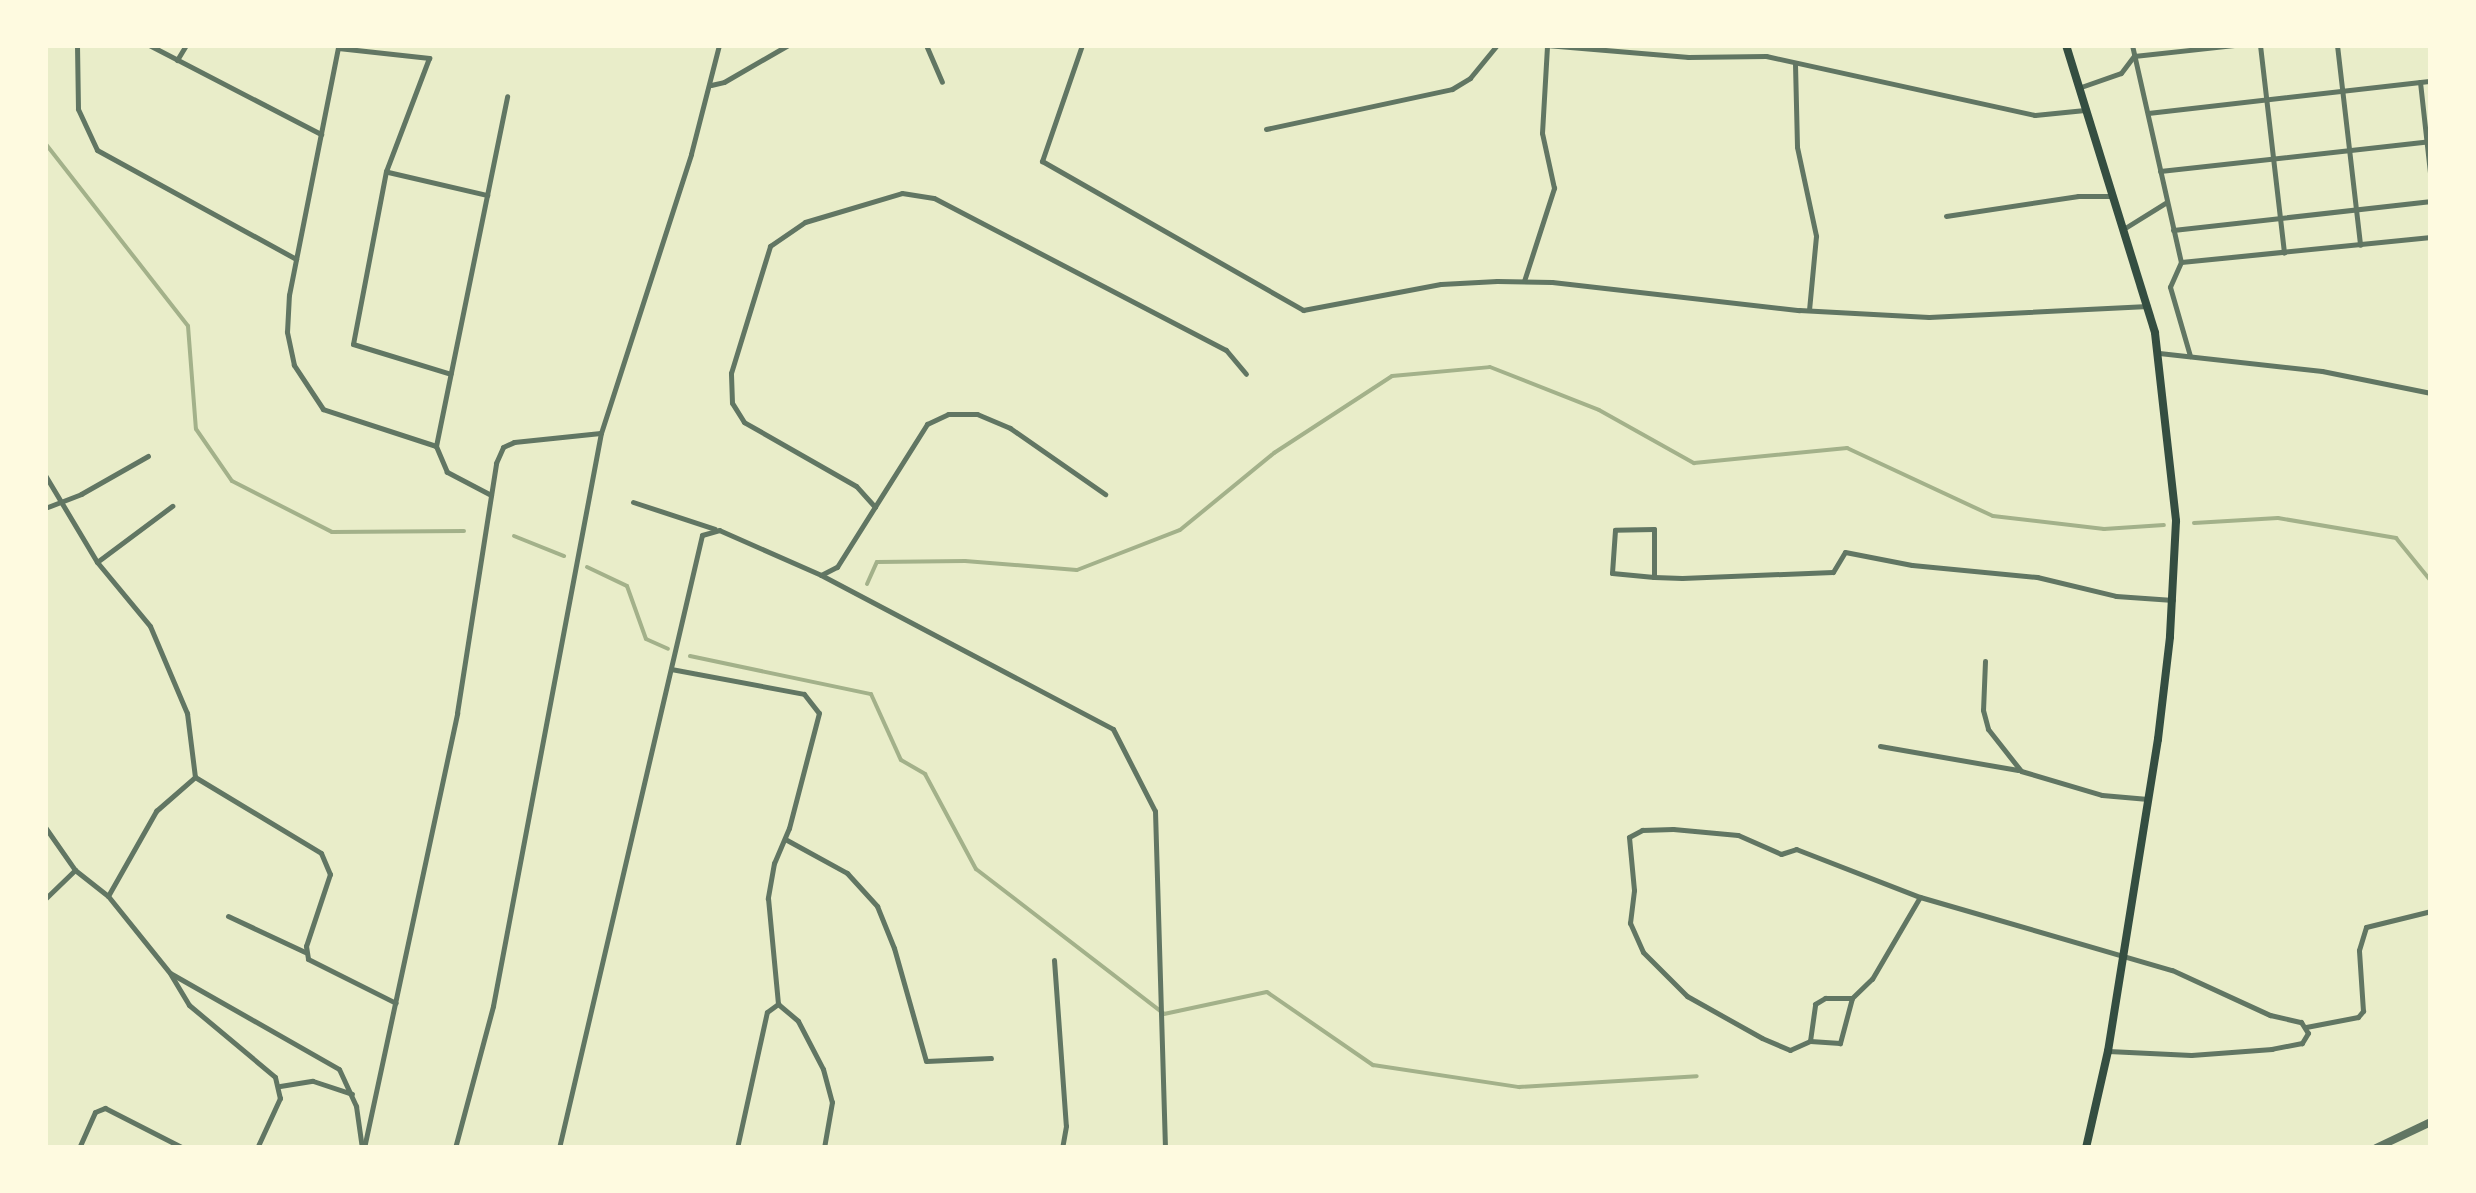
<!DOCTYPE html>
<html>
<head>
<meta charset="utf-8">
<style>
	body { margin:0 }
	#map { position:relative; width:2476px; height:1193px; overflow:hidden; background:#e9edc9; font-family:Barlow,sans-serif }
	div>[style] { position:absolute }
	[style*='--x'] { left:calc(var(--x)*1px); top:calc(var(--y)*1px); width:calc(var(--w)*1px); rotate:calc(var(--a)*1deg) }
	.stream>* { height:4px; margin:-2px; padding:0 2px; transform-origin:2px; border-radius:2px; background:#a3b18a }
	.minor>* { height:5px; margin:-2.5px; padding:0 2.5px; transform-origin:2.5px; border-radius:2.5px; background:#617663 }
	.tertiary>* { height:8px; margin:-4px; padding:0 4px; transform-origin:4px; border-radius:4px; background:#617663 }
	.secondary>* { height:8px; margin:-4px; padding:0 4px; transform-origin:4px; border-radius:4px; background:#344e41 }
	span { translate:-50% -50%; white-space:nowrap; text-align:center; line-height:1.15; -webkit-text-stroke:10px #fefae0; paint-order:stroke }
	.frame { position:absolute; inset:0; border:48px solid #fefae0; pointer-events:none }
</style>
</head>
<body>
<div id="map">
	<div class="stream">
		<i style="--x:45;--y:143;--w:232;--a:52"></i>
		<i style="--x:188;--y:326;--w:103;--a:85.6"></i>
		<i style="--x:196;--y:429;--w:63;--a:55.3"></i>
		<i style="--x:232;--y:481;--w:112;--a:27"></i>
		<i style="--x:332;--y:532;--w:132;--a:-0.4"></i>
		<i style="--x:2194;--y:523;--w:84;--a:-3.4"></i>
		<i style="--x:2278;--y:518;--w:120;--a:9.6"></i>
		<i style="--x:2396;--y:538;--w:55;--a:50.9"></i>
		<i style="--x:514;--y:536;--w:54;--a:21.8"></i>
		<i style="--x:587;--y:567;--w:44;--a:25.4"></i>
		<i style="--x:627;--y:586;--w:56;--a:70.3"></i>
		<i style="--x:646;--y:639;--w:24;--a:24"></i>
		<i style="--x:867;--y:584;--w:24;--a:-66"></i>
		<i style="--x:877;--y:562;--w:88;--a:-0.7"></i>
		<i style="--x:965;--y:561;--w:112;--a:4.6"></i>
		<i style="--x:1077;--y:570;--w:110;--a:-21.2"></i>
		<i style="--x:1180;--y:530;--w:122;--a:-39.3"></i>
		<i style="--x:1274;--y:453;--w:141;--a:-33.1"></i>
		<i style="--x:1392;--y:376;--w:98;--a:-5.2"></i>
		<i style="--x:1490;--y:367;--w:117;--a:21.5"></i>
		<i style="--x:1599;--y:410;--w:109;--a:29.2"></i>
		<i style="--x:1694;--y:463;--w:154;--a:-5.6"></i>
		<i style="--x:1847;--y:448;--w:161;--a:25"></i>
		<i style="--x:1993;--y:516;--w:112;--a:6.7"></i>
		<i style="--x:2104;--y:529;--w:60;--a:-3.8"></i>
		<i style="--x:690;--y:656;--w:185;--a:11.9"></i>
		<i style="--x:871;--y:694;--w:72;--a:65.6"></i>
		<i style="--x:901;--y:760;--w:28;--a:30"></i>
		<i style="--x:925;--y:774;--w:108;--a:61.8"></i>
		<i style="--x:976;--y:869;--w:237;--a:37.6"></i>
		<i style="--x:1164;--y:1014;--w:105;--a:-12.1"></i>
		<i style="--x:1267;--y:992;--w:129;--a:34.6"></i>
		<i style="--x:1373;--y:1065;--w:148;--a:8.6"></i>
		<i style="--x:1519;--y:1087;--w:178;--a:-3.5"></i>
	</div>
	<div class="minor">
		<i style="--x:77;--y:45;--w:64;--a:89.1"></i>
		<i style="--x:78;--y:109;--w:45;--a:65.1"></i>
		<i style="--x:97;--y:150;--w:227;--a:28.7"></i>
		<i style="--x:149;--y:45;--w:194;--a:27.4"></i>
		<i style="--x:926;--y:45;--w:40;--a:66.6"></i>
		<i style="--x:1082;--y:45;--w:123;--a:109"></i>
		<i style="--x:1042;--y:161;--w:301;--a:29.7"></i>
		<i style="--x:1303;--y:310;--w:140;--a:-10.7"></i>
		<i style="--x:1441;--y:284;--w:56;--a:-3.1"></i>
		<i style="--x:1497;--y:281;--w:55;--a:1"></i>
		<i style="--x:1552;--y:282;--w:249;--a:6.5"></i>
		<i style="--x:1799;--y:310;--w:130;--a:3.1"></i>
		<i style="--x:1929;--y:317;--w:219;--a:-2.9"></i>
		<i style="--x:1508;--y:45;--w:28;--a:0"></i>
		<i style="--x:1546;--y:45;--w:143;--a:4.8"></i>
		<i style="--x:1688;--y:57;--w:78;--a:-0.7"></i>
		<i style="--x:1766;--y:56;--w:275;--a:12.4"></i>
		<i style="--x:2035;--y:115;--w:50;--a:-5.7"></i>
		<i style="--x:2132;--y:45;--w:222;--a:77.3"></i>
		<i style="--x:2181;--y:262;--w:251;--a:-5.7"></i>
		<i style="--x:2260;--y:45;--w:209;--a:83.4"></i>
		<i style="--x:2337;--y:45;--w:201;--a:83.4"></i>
		<i style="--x:177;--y:60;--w:17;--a:-59"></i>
		<i style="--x:1795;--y:64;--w:83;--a:88.6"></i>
		<i style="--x:1797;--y:147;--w:91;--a:77.9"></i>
		<i style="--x:1816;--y:236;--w:74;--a:95.4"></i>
		<i style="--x:2420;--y:82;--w:101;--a:83.7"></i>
		<i style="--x:711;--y:85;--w:13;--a:-13"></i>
		<i style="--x:724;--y:82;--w:74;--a:-30"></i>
		<i style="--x:2081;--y:87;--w:42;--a:-19.3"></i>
		<i style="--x:2121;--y:73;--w:21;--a:-53"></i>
		<i style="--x:2134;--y:56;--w:103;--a:-6.2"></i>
		<i style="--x:2148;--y:113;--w:285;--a:-6.5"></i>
		<i style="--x:1266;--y:129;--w:190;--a:-12.1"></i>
		<i style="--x:1452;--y:89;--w:21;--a:-31"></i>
		<i style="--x:1470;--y:78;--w:43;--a:-50.7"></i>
		<i style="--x:2160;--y:171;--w:273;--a:-6.3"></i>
		<i style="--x:388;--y:172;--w:102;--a:13.1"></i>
		<i style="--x:1946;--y:216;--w:134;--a:-8.6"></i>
		<i style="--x:2078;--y:196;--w:33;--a:0"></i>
		<i style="--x:2125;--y:228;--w:49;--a:-31.8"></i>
		<i style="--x:2173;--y:230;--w:260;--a:-6.4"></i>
		<i style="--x:2181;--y:262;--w:27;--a:114"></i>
		<i style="--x:2170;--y:287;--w:72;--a:73.8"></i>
		<i style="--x:1524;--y:281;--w:98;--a:-72.1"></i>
		<i style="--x:1554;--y:188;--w:56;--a:-102.3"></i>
		<i style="--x:1542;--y:133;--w:88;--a:-86.7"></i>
		<i style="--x:2159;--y:353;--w:164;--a:6.3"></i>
		<i style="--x:2322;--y:371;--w:111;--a:11.4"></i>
		<i style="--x:436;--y:446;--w:119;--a:-161.9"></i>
		<i style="--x:323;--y:409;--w:53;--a:-123.4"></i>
		<i style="--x:294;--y:365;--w:34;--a:-102"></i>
		<i style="--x:287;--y:332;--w:37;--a:-87"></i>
		<i style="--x:289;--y:295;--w:252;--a:-78.8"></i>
		<i style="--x:338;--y:48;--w:92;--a:6.3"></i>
		<i style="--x:429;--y:58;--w:121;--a:110.8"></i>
		<i style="--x:386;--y:171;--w:176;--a:100.8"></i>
		<i style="--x:353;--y:344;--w:102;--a:17"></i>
		<i style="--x:45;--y:475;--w:101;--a:59.1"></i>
		<i style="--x:97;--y:562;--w:83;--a:50.4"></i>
		<i style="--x:150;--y:626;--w:95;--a:67"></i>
		<i style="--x:187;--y:713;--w:64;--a:82.9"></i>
		<i style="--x:491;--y:495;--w:50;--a:-152.4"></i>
		<i style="--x:447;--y:472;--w:28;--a:-113"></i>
		<i style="--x:436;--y:446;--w:357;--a:-78.5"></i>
		<i style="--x:633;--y:502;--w:86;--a:18.2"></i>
		<i style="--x:875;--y:507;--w:28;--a:-132"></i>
		<i style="--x:856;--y:486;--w:129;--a:-150.3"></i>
		<i style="--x:744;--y:422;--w:22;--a:-122"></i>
		<i style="--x:732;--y:403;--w:30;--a:-92"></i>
		<i style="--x:731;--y:373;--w:133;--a:-72.9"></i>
		<i style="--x:770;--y:246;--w:42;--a:-34.4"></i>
		<i style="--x:805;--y:222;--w:101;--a:-16.6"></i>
		<i style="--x:902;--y:193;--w:32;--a:9"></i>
		<i style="--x:934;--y:198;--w:329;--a:27.5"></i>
		<i style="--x:1226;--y:350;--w:31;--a:50"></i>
		<i style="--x:45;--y:508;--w:39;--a:-21"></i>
		<i style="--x:81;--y:494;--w:77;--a:-29.6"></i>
		<i style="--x:97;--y:562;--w:94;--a:-36.7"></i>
		<i style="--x:821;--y:575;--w:330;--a:27.8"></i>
		<i style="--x:1113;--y:729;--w:92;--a:62.9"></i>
		<i style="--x:1155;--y:811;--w:337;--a:88.3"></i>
		<i style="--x:1654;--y:577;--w:48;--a:-90"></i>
		<i style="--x:1654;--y:529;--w:39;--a:179"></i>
		<i style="--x:1615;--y:530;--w:43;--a:94"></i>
		<i style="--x:1612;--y:573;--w:42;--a:5.4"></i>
		<i style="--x:1654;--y:577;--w:28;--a:2"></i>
		<i style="--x:1682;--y:578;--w:151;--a:-2.3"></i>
		<i style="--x:1833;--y:572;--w:23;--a:-59"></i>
		<i style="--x:1845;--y:552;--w:68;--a:11"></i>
		<i style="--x:1912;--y:565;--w:126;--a:5.5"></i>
		<i style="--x:2037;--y:577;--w:81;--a:13.5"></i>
		<i style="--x:2116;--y:596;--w:57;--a:4"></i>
		<i style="--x:1985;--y:661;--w:49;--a:92.3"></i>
		<i style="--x:1983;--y:710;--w:20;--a:75"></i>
		<i style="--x:1988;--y:729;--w:53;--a:51.8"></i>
		<i style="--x:2021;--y:771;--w:84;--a:16.5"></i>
		<i style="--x:2102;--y:795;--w:46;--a:5"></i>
		<i style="--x:671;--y:669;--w:135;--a:10.6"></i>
		<i style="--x:804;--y:694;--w:24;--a:52"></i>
		<i style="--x:819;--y:713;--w:119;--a:104.6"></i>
		<i style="--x:789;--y:828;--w:38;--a:113"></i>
		<i style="--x:774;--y:863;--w:36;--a:100"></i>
		<i style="--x:768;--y:898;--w:106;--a:84.6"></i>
		<i style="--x:1880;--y:746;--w:140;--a:9.9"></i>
		<i style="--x:45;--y:827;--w:52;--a:55.1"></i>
		<i style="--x:75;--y:870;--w:42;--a:38.2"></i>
		<i style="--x:108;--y:896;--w:99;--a:51.2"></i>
		<i style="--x:170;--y:973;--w:194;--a:29.6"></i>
		<i style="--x:339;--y:1069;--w:41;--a:65.3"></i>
		<i style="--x:356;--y:1106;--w:42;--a:81.9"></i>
		<i style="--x:785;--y:839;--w:71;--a:28.7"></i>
		<i style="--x:847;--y:873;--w:45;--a:47.7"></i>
		<i style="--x:877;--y:906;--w:45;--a:68"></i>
		<i style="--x:894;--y:948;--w:117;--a:74.2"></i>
		<i style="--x:926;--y:1061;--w:65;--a:-2.6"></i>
		<i style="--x:108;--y:896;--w:98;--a:-60.5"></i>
		<i style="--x:156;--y:811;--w:52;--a:-41.1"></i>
		<i style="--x:195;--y:777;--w:147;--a:31.1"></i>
		<i style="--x:321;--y:853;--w:23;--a:67"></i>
		<i style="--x:330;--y:874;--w:76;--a:108.4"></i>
		<i style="--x:306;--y:946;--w:13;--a:81"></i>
		<i style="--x:308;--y:959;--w:98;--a:26.6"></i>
		<i style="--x:45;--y:899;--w:42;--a:-44"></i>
		<i style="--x:228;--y:916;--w:85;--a:25.1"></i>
		<i style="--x:1054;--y:960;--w:166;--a:85.9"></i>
		<i style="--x:1066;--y:1126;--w:22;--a:100"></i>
		<i style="--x:171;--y:975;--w:35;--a:59"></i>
		<i style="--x:189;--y:1005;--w:112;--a:39.9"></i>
		<i style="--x:275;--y:1077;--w:22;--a:77"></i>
		<i style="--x:280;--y:1098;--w:55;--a:114.7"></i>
		<i style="--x:1852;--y:998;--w:47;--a:104.9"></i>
		<i style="--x:1840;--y:1043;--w:30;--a:-176"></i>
		<i style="--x:1810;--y:1041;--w:37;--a:-82"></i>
		<i style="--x:1815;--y:1004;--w:12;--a:-31"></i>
		<i style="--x:1825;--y:998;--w:27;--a:0"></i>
		<i style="--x:1852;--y:998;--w:28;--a:-44"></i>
		<i style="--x:1872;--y:979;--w:95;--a:-59.7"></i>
		<i style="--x:2306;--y:1027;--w:53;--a:-10.9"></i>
		<i style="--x:2358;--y:1017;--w:8;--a:-50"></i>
		<i style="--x:2363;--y:1011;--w:61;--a:-93.8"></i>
		<i style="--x:2359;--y:950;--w:24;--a:-73"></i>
		<i style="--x:2366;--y:927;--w:67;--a:-13.8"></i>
		<i style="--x:1810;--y:1041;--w:22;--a:156"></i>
		<i style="--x:1790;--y:1050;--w:30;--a:-157"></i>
		<i style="--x:1762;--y:1038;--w:86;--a:-150.8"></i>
		<i style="--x:1687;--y:996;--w:62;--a:-135"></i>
		<i style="--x:1643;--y:952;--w:32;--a:-114"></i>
		<i style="--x:1630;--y:923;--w:33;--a:-83"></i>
		<i style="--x:1634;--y:890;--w:53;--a:-95.4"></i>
		<i style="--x:1629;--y:837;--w:15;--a:-28"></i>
		<i style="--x:1642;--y:830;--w:31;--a:-2"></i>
		<i style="--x:1673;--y:829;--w:65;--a:5.3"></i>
		<i style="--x:1738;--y:835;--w:47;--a:23.8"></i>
		<i style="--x:1781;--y:854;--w:16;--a:-18"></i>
		<i style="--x:1796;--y:849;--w:133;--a:21.2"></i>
		<i style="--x:1920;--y:897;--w:262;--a:16.2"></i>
		<i style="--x:2172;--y:970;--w:108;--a:24.7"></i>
		<i style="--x:2270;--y:1015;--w:32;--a:13"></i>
		<i style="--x:2301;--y:1022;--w:13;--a:58"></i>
		<i style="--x:2308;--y:1033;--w:12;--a:121"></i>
		<i style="--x:2302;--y:1043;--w:31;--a:169"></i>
		<i style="--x:2272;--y:1049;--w:81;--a:175.8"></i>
		<i style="--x:2191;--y:1055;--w:83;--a:-177.2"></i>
		<i style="--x:280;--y:1086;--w:33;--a:-9"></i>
		<i style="--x:313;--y:1081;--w:41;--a:18.4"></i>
		<i style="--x:79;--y:1148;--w:39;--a:-66"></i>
		<i style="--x:95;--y:1112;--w:11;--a:-22"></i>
		<i style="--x:105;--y:1108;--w:88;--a:27.1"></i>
		<i style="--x:364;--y:1148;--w:445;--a:-77.9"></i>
		<i style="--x:457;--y:713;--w:253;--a:-81.1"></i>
		<i style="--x:496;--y:463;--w:17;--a:-66"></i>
		<i style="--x:503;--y:447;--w:12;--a:-24"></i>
		<i style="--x:514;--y:442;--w:87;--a:-5.9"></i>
		<i style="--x:455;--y:1148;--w:147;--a:-75"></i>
		<i style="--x:493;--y:1006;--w:583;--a:-79.33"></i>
		<i style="--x:601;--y:433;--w:293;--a:-72.1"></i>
		<i style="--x:691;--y:154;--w:113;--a:-75.6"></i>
		<i style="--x:559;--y:1148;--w:629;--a:-76.87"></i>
		<i style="--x:702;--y:535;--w:18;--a:-16"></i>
		<i style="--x:719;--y:530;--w:111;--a:23.8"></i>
		<i style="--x:821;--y:575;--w:18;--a:-27"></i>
		<i style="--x:837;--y:567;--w:169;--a:-57.8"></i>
		<i style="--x:927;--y:424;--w:23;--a:-25"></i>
		<i style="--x:948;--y:414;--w:29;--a:0"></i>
		<i style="--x:977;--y:414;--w:36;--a:23"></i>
		<i style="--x:1010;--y:428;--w:116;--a:34.8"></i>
		<i style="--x:737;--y:1148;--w:139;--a:-77.6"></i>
		<i style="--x:767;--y:1012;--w:14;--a:-36"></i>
		<i style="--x:778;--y:1004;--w:26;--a:40"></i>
		<i style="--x:798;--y:1021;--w:54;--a:62.5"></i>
		<i style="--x:823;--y:1069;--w:34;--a:75"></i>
		<i style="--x:832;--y:1102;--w:47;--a:99.9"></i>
	</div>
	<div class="tertiary">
		<i style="--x:2376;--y:1148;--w:61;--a:-25.3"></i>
	</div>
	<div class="secondary">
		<i style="--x:2066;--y:45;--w:301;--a:72.8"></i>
		<i style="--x:2155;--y:333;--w:189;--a:83.6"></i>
		<i style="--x:2176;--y:521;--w:116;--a:93"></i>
		<i style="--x:2170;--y:637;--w:103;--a:96.7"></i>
		<i style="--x:2158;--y:739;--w:316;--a:99.1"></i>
		<i style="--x:2108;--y:1051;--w:99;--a:102.8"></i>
	</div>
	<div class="frame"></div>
</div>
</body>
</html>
